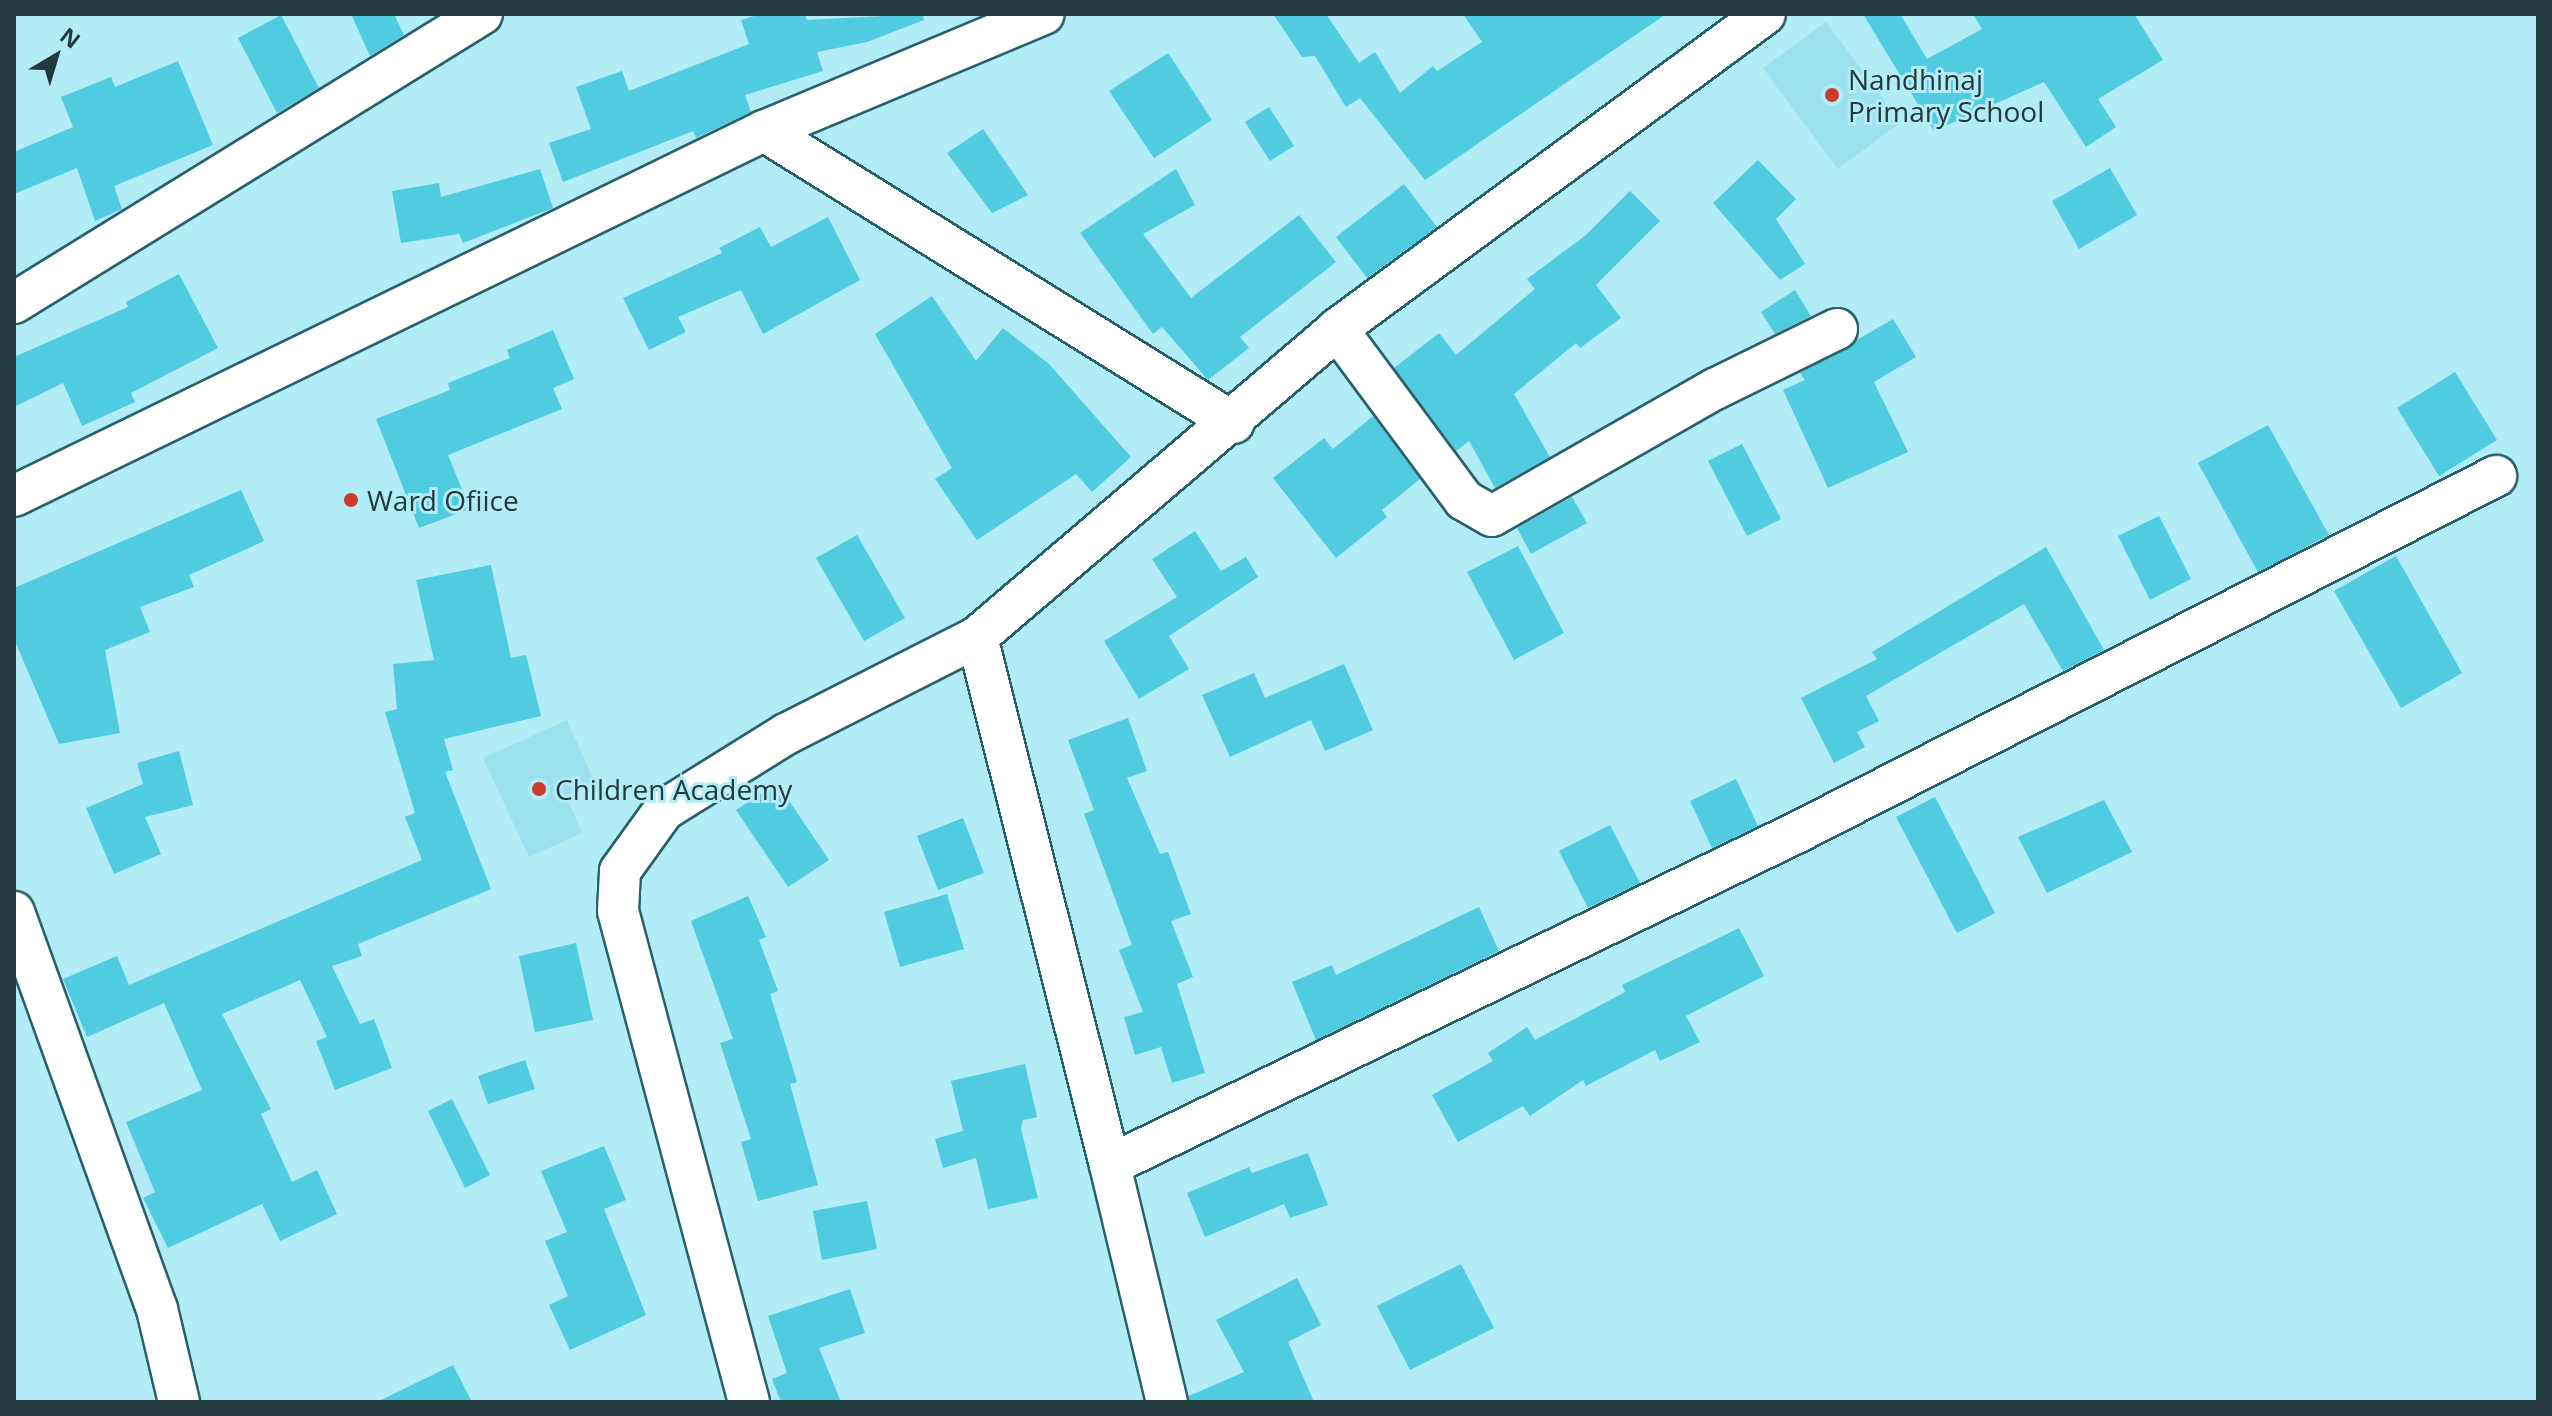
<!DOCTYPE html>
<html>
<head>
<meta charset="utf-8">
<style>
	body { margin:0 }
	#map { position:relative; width:2552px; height:1416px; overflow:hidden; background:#b2ecf7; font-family:"Open Sans",sans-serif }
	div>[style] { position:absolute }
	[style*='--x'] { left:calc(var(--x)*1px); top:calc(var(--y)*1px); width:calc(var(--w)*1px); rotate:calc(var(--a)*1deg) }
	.built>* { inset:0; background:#9ee1ee }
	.building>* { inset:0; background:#51cbe0 }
	.roads { filter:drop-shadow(2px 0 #29616b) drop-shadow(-2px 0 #29616b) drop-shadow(0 2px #29616b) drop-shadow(0 -2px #29616b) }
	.minor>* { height:40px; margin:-20px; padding:0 20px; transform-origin:20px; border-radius:20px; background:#fff }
	.dots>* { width:22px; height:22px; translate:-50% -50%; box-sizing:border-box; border:4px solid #b2ecf7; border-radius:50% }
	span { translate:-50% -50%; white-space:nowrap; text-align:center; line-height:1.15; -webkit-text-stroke:6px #b2ecf7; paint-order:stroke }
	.poi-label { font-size:28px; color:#22393e }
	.left { translate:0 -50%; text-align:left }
	.frame { position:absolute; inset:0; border:16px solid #22393e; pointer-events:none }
	.north { position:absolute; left:16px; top:16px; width:80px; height:80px; -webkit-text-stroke:6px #b2ecf7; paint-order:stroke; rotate:38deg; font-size:22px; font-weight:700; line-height:32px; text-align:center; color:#22393e }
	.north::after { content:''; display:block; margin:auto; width:28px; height:36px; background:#22393e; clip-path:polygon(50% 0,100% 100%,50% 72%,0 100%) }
</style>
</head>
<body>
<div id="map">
	<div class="built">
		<i style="clip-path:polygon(1826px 22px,1901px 122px,1838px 169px,1763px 68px)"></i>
		<i style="clip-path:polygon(567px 720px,595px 783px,566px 796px,582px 833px,529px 857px,483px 758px)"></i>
	</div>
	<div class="building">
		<i style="clip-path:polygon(351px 14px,394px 14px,404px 35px,370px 56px)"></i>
		<i style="clip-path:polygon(761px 14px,805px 14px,807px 20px,923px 14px,924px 20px,867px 42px,817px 52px,823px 71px,745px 95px,751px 112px,696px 138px,693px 131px,563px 182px,549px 143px,591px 129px,576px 87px,622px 71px,629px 91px,749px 44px,741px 20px)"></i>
		<i style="clip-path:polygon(1273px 14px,1326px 14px,1359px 63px,1375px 52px,1400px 93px,1433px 66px,1437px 71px,1482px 42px,1463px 14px,1666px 14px,1425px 180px,1360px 98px,1346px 107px,1315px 56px,1302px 57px)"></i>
		<i style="clip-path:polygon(1863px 14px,1900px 14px,1927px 59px,1982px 29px,1973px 14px,2134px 14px,2163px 60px,2098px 99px,2116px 127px,2086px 147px,2044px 82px,1934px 131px)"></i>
		<i style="clip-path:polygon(281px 15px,319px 88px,277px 113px,238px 38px)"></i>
		<i style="clip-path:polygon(1168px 53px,1212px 120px,1154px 158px,1109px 91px)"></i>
		<i style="clip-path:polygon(178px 61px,213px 145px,114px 186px,122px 209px,95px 221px,77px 168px,14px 194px,14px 152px,73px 127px,61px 97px,111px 77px,115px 87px)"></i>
		<i style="clip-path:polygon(1269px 107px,1294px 146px,1270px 161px,1245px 122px)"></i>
		<i style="clip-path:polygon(983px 129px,1028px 195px,992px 213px,947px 153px)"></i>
		<i style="clip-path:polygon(1758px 160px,1796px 199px,1776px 219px,1805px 264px,1780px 280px,1713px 203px)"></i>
		<i style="clip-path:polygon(2110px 168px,2137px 215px,2079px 249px,2052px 201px)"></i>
		<i style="clip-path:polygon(540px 169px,553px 208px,463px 243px,459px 234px,401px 243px,392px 191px,439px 183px,441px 197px)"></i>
		<i style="clip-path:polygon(1176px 169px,1195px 205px,1143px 234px,1191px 298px,1299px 215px,1336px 262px,1240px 337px,1249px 348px,1208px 380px,1162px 327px,1153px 334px,1080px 233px)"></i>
		<i style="clip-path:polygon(1404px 184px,1437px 227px,1367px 278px,1336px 237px)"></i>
		<i style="clip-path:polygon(1630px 191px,1660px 221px,1596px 285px,1621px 318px,1580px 348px,1576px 343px,1514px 394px,1550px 457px,1495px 488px,1469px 441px,1456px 451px,1394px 368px,1439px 333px,1456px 355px,1535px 289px,1527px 279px,1586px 235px)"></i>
		<i style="clip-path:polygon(828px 217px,860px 280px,763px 334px,741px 290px,678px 317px,686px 332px,649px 350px,623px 298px,722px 253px,719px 248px,760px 227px,771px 247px)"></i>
		<i style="clip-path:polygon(179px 274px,218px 348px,131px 393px,135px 402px,82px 426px,63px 383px,14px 407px,14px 357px,128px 307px,126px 302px)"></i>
		<i style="clip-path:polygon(1795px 290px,1811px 316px,1775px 334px,1761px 312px)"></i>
		<i style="clip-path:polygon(932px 296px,976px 361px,1003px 328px,1049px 364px,1131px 457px,1092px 492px,1076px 474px,977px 540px,935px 479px,952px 468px,875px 334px)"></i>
		<i style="clip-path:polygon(1893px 319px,1916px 357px,1874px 382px,1908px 452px,1828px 488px,1783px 390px,1805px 380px,1800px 373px)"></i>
		<i style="clip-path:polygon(553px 330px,574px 379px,553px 388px,562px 409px,448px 455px,470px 509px,419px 528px,376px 419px,450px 390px,448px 383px,510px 358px,507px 350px)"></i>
		<i style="clip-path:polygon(2455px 372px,2497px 440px,2439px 476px,2397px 408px)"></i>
		<i style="clip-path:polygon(1373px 416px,1420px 479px,1382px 510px,1387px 517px,1336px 558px,1273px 478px,1324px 438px,1333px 449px)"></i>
		<i style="clip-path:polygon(2268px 425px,2329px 535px,2258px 572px,2198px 463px)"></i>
		<i style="clip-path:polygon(1742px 444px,1781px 519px,1747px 536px,1708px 461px)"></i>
		<i style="clip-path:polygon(241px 490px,264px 541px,189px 575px,194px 587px,140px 607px,150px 632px,105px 650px,120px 733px,59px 744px,14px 639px,14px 588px)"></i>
		<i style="clip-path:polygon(1572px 497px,1587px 523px,1531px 554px,1517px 528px)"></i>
		<i style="clip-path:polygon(2159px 516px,2191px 579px,2150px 600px,2118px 536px)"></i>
		<i style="clip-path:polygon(1195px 531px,1221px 571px,1246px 557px,1258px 577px,1169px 636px,1189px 669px,1139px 699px,1104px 641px,1177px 597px,1152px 559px)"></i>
		<i style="clip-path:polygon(857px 535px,905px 618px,864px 641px,816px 558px)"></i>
		<i style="clip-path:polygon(1518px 546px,1564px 633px,1514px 660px,1467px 572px)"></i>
		<i style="clip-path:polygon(2046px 547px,2104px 650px,2063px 671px,2024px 604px,1866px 696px,1879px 721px,1857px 732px,1865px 747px,1834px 763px,1801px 698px,1877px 659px,1872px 652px)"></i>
		<i style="clip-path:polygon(2396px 556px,2462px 673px,2401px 708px,2334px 591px)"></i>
		<i style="clip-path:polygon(491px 565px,511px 658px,526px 655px,541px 716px,444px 739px,453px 770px,445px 772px,491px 889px,358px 944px,362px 956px,332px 966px,360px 1024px,374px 1019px,392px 1068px,335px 1090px,316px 1041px,327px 1037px,300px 980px,222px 1014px,271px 1109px,261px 1114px,292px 1182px,317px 1170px,337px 1214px,280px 1241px,262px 1204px,168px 1248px,143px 1198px,155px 1192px,126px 1122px,202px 1090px,164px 1003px,87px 1037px,63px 979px,117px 956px,129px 985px,422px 860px,405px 817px,415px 813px,385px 712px,397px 709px,393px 664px,434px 660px,416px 580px)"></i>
		<i style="clip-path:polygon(1344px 664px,1373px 730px,1325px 751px,1311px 720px,1230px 757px,1202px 695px,1254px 673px,1265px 698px)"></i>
		<i style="clip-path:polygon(1128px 718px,1147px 771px,1127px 778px,1160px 854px,1168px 852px,1191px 914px,1171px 921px,1193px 977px,1177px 984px,1205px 1073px,1172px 1083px,1161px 1047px,1135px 1055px,1124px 1017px,1143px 1012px,1119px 950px,1132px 945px,1084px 814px,1094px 810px,1068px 740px)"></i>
		<i style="clip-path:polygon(179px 751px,193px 805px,145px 817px,161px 854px,114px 874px,86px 808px,143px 784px,137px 763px)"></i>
		<i style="clip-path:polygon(1736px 779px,1758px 826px,1712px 848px,1690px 801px)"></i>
		<i style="clip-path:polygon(777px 783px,829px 860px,788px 887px,736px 810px)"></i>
		<i style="clip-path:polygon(1935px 797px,1995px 913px,1957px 933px,1896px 817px)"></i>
		<i style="clip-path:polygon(2104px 800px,2132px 852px,2047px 893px,2018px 837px)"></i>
		<i style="clip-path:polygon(963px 818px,984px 873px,938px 890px,917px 836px)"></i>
		<i style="clip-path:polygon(1610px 825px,1640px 883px,1588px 908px,1559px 851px)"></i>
		<i style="clip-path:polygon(947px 894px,964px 949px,900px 967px,884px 912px)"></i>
		<i style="clip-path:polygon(748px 896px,766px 937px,759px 940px,778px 991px,770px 994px,797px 1082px,790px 1084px,818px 1185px,758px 1201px,741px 1142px,751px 1139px,720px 1043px,733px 1039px,691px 921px)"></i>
		<i style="clip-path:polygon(1479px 907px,1499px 951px,1316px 1040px,1292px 982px,1332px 965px,1336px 975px)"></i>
		<i style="clip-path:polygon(1739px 928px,1764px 976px,1686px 1016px,1700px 1042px,1660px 1061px,1655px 1050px,1586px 1086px,1583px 1080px,1530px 1116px,1523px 1106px,1458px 1142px,1432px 1095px,1493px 1061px,1488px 1053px,1527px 1027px,1535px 1040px,1625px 992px,1622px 985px)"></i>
		<i style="clip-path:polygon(576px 943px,593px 1020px,535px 1032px,519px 956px)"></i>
		<i style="clip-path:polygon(525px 1060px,535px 1089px,488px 1104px,478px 1076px)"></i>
		<i style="clip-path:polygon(1025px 1064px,1037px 1117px,1023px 1120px,1021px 1129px,1038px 1198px,988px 1209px,976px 1158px,943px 1168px,935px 1139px,963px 1131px,951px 1081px)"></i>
		<i style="clip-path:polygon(452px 1099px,490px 1175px,465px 1188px,428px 1111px)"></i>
		<i style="clip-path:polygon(604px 1146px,626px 1200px,604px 1209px,646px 1315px,570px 1350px,549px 1305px,568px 1296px,545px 1241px,567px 1232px,541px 1171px)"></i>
		<i style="clip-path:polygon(1308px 1153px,1328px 1205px,1290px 1218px,1284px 1204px,1205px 1237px,1187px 1193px,1249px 1167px,1252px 1173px)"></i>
		<i style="clip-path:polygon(867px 1201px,877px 1249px,822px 1260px,813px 1211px)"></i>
		<i style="clip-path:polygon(1461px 1264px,1494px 1328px,1410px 1370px,1377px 1306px)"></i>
		<i style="clip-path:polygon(1297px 1278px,1321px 1325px,1288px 1342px,1314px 1402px,1189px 1402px,1189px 1396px,1244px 1372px,1216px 1320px)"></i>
		<i style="clip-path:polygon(850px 1289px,865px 1333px,819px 1348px,841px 1402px,781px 1402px,772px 1379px,787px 1373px,768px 1316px)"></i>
		<i style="clip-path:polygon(453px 1365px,472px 1402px,377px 1402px)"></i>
	</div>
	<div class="roads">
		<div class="minor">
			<i style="--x:764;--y:131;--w:553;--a:31.85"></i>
			<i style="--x:14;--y:303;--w:550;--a:-31.7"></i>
			<i style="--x:1337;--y:329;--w:213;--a:53.4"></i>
			<i style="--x:1464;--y:500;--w:32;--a:30"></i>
			<i style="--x:1492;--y:516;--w:257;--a:-29.7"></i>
			<i style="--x:1715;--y:389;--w:136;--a:-26.2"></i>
			<i style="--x:14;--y:496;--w:834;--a:-25.95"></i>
			<i style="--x:764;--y:131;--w:303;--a:-22.7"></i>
			<i style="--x:977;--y:637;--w:544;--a:75.86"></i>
			<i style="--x:1110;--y:1165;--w:762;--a:-25.83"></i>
			<i style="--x:1796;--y:833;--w:786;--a:-27.02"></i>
			<i style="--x:14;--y:912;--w:422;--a:70.2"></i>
			<i style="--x:157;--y:1309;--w:96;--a:76.7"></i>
			<i style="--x:1110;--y:1165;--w:244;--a:76.5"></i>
			<i style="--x:749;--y:1402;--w:508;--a:-104.94"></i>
			<i style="--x:618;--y:911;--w:40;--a:-87.1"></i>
			<i style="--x:620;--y:871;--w:75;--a:-54.2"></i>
			<i style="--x:664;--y:810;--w:144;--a:-31.9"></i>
			<i style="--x:786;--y:734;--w:214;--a:-26.9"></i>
			<i style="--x:977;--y:637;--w:474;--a:-40.5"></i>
			<i style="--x:1337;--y:329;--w:531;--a:-36.35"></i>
		</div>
	</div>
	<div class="dots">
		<i style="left:1832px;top:95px;background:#c93d2a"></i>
		<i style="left:351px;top:500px;background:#c93d2a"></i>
		<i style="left:539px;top:789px;background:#c93d2a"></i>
	</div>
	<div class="poi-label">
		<span class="left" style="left:1848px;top:95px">Nandhinaj<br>Primary School</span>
		<span class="left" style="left:367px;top:500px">Ward Ofiice</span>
		<span class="left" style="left:555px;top:789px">Children Academy</span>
	</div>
	<div class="frame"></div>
	<div class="north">N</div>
</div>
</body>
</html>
